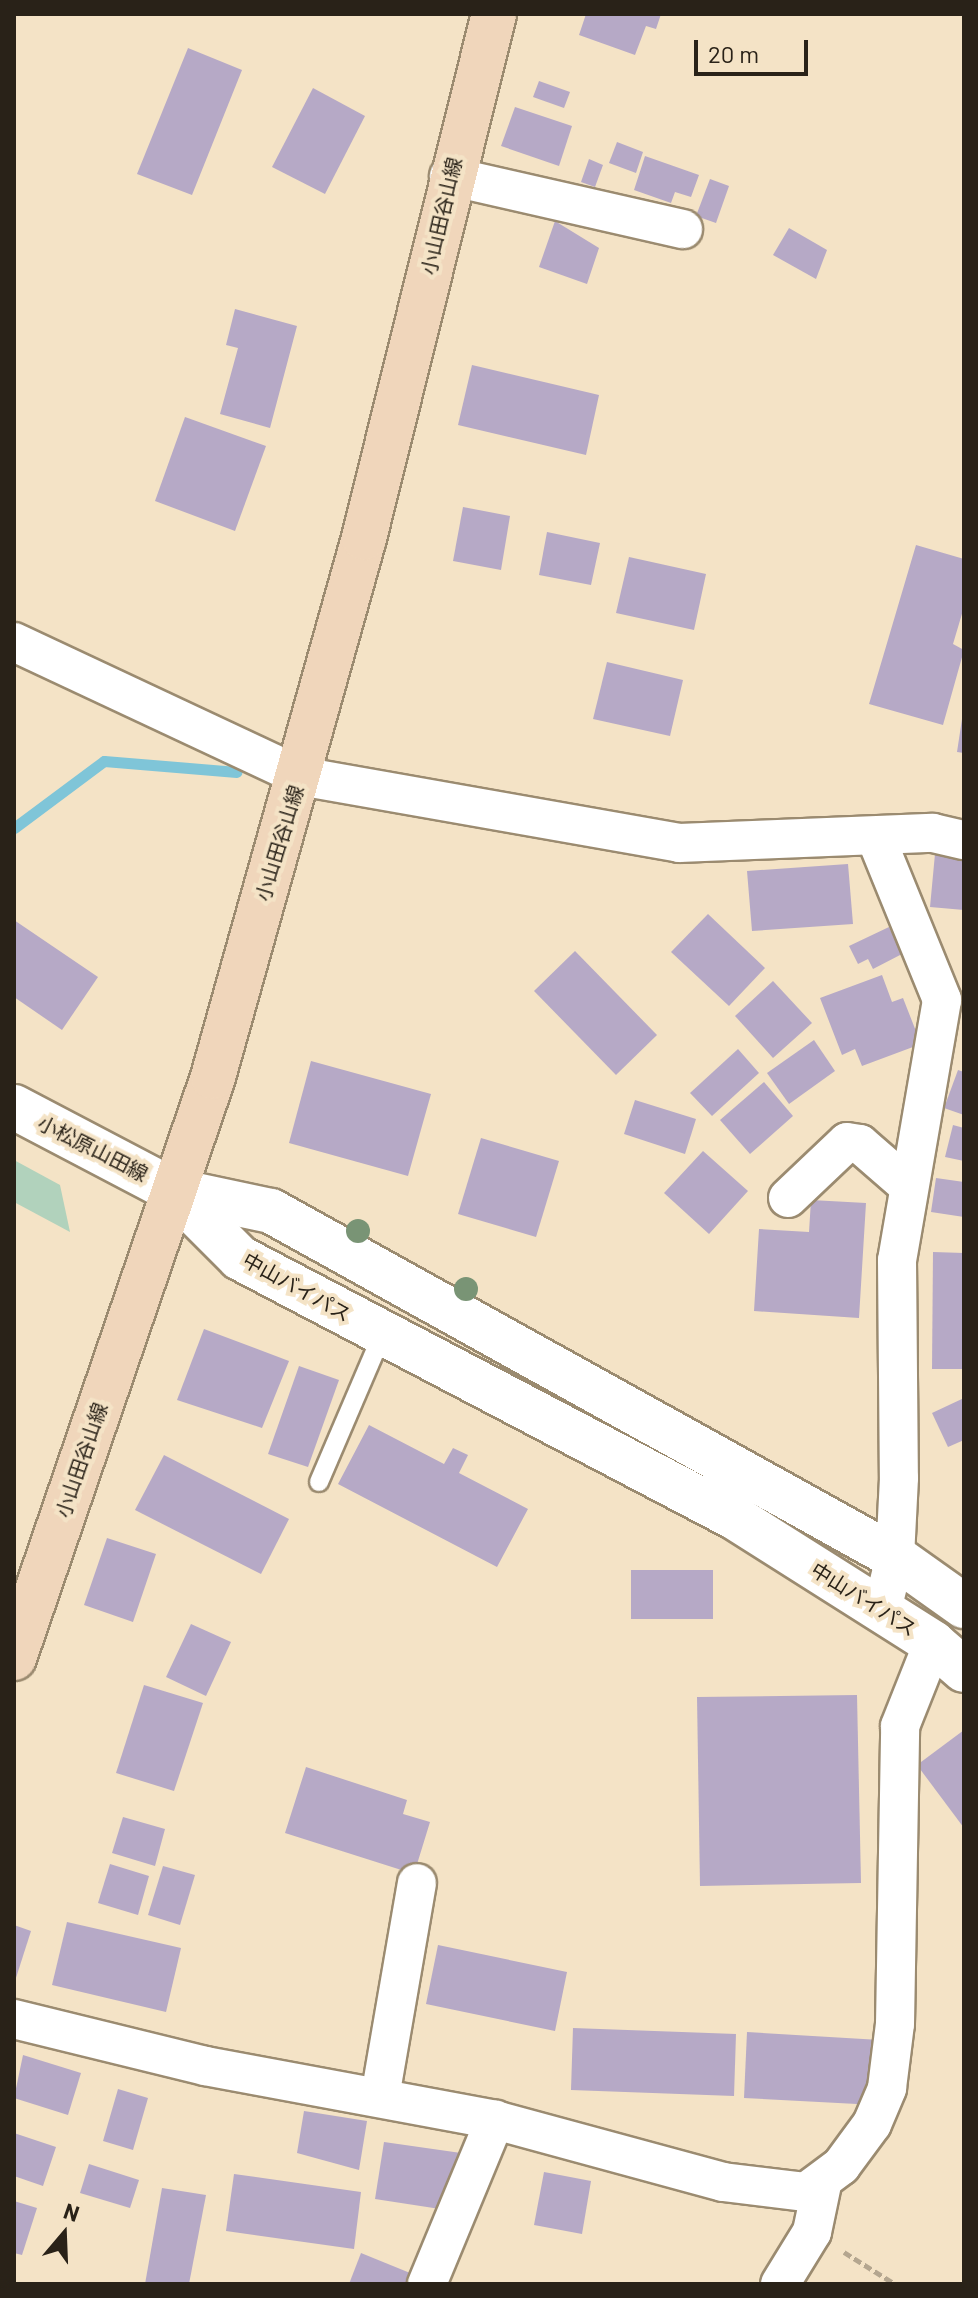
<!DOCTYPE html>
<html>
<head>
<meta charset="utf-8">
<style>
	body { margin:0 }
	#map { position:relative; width:978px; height:2298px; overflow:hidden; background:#f4e3c6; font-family:Barlow,"Noto Sans JP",sans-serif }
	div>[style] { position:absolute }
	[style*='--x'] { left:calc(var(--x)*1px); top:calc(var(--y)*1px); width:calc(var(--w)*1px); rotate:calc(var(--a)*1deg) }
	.green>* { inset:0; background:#b1d2bc }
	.stream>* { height:11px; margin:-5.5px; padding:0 5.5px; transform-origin:5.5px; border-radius:5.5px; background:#7fc5d8 }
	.building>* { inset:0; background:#b6a9c6 }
	.path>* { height:5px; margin-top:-2.5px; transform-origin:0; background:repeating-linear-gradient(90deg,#b4a68f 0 8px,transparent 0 12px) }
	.roads { filter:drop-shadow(2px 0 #9b8b70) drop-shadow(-2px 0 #9b8b70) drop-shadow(0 2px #9b8b70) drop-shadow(0 -2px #9b8b70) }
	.service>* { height:18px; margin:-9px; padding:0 9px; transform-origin:9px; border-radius:9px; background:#fff }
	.minor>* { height:38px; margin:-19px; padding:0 19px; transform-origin:19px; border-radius:19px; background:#fff }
	.tertiary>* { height:44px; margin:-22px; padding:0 22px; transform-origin:22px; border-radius:22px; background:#fff }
	.secondary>* { height:44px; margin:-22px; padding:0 22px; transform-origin:22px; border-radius:22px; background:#f0d6bb }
	.trees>* { width:24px; height:24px; margin:-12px; border-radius:50%; background:#799475 }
	span { translate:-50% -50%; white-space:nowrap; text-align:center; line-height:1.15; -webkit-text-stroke:8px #f4e3c6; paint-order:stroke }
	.street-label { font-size:20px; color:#292218 }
	.frame { position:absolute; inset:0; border:16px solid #292218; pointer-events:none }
	.north { position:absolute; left:24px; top:2194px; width:80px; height:80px; -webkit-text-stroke:6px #f4e3c6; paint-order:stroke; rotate:19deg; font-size:22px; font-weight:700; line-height:32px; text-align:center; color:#292218 }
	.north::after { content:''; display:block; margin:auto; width:28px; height:36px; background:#292218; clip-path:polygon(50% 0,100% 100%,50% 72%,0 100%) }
	.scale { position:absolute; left:694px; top:40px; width:114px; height:36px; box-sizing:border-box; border:4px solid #292218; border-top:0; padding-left:10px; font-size:24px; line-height:28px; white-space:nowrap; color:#292218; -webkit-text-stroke:6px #f4e3c6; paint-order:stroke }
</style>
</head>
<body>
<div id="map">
	<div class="green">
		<i style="clip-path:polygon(14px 1160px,60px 1185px,70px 1232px,14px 1202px)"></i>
	</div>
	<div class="stream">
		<i style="--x:14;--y:828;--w:112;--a:-36.7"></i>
		<i style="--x:104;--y:761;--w:133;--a:4.7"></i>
	</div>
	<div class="building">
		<i style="clip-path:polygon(586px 14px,661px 14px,656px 29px,646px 26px,635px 55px,579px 35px)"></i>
		<i style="clip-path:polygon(188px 48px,242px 70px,192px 195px,137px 174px)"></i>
		<i style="clip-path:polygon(539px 81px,570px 92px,564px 108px,533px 97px)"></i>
		<i style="clip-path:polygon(313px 88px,365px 116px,325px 194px,272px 167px)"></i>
		<i style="clip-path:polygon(515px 107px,572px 126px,559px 166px,501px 146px)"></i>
		<i style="clip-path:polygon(617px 142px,643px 152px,636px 173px,609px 163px)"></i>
		<i style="clip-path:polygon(645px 156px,699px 175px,691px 197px,675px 192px,671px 203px,634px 190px)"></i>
		<i style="clip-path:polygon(589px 159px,603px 165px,595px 187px,581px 182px)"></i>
		<i style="clip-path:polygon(710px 179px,729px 186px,716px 223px,696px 216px)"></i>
		<i style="clip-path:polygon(555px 221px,599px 248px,587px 284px,539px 267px)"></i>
		<i style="clip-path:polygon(789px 228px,827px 250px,816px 279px,773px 255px)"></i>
		<i style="clip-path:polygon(235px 309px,297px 326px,270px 428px,220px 414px,238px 348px,226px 345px)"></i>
		<i style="clip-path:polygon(472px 365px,599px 395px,586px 455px,458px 425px)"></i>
		<i style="clip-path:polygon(185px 417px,266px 446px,235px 531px,155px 501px)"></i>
		<i style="clip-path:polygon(463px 507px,510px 516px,501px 570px,453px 561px)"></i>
		<i style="clip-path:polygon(547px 532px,600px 543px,591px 585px,539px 575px)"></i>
		<i style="clip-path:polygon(916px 545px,964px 559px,964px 607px,953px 644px,964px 650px,943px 725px,869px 704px)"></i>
		<i style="clip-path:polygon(629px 557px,706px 574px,694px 630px,616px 613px)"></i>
		<i style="clip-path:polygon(607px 662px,683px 680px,670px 736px,593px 719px)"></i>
		<i style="clip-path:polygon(962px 719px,964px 719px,964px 753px,957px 752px)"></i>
		<i style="clip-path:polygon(935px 854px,964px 857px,964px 910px,930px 907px)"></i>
		<i style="clip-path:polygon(848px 864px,853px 924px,752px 931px,747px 871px)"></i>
		<i style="clip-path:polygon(708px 914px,765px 968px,729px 1006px,671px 952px)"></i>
		<i style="clip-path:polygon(14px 920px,98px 977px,62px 1030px,14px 997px)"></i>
		<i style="clip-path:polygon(889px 927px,902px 954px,873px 969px,868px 959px,858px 964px,849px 946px)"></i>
		<i style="clip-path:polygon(575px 951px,657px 1035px,616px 1075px,534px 991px)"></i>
		<i style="clip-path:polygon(882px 975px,892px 1002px,903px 998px,921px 1044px,862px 1066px,855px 1049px,842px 1055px,820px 998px)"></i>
		<i style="clip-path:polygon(773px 981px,812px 1023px,773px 1058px,735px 1016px)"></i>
		<i style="clip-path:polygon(814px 1040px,835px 1071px,789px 1104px,767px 1073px)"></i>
		<i style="clip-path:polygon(738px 1049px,759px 1073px,712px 1116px,690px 1093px)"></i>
		<i style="clip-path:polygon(311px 1061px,431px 1094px,408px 1176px,289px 1143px)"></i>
		<i style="clip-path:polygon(958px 1070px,964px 1072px,964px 1115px,944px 1108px)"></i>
		<i style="clip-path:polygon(764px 1082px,793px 1116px,750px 1154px,720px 1120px)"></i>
		<i style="clip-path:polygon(635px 1100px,696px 1119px,685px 1154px,624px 1134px)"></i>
		<i style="clip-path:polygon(953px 1125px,964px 1128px,964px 1161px,945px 1157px)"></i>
		<i style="clip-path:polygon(481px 1138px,559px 1161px,536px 1237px,458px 1214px)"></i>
		<i style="clip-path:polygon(703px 1151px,748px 1191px,709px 1234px,664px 1193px)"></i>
		<i style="clip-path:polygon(936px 1178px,964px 1182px,964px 1217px,931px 1212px)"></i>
		<i style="clip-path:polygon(811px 1200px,866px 1203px,859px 1318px,754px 1311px,759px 1229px,809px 1232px)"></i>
		<i style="clip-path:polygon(933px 1252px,964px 1253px,964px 1369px,932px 1369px)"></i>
		<i style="clip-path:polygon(204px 1329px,289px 1361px,262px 1428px,177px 1400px)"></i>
		<i style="clip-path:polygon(299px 1366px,339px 1380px,308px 1467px,268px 1454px)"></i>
		<i style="clip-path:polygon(964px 1398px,964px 1440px,948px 1447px,932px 1413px)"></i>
		<i style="clip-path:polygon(369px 1425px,444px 1464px,453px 1448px,468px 1455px,459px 1473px,528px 1509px,497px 1567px,338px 1484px)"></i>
		<i style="clip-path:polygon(164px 1455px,289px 1519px,261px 1574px,135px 1510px)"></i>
		<i style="clip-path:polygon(107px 1538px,156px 1554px,133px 1622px,84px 1605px)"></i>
		<i style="clip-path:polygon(631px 1570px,713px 1570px,713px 1619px,631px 1619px)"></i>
		<i style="clip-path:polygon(191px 1624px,231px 1642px,206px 1696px,166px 1677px)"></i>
		<i style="clip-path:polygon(144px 1685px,203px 1703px,174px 1791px,116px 1773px)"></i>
		<i style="clip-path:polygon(857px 1695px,861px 1883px,700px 1886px,697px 1697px)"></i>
		<i style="clip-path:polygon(964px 1730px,964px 1828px,917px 1765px)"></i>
		<i style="clip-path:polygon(306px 1767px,407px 1800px,403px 1814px,430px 1822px,414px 1874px,285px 1833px)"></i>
		<i style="clip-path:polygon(123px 1817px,165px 1829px,155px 1866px,112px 1853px)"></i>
		<i style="clip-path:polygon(110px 1864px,149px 1876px,138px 1915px,98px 1903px)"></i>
		<i style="clip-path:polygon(163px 1866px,195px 1875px,180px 1925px,148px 1915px)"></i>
		<i style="clip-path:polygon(67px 1922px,181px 1948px,166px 2012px,52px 1985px)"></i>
		<i style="clip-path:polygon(14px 1925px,31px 1931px,15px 1981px,14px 1981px)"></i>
		<i style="clip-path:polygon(438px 1945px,567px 1972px,555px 2031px,426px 2004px)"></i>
		<i style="clip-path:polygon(573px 2028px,736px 2034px,734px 2096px,571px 2090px)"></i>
		<i style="clip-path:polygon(747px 2032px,880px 2040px,876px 2105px,744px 2098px)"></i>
		<i style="clip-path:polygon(23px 2055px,81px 2073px,68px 2115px,14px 2098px)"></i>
		<i style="clip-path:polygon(118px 2089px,148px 2098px,133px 2150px,103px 2141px)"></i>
		<i style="clip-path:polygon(304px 2111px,367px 2121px,359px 2170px,297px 2153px)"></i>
		<i style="clip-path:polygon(14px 2133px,56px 2147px,43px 2186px,14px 2176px)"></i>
		<i style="clip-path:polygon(384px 2142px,461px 2153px,453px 2211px,375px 2199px)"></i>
		<i style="clip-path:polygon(89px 2164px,139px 2180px,130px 2208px,80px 2193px)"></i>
		<i style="clip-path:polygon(544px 2172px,591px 2181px,582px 2234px,534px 2225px)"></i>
		<i style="clip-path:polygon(234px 2174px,361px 2192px,354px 2249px,226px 2231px)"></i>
		<i style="clip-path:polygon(162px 2188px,206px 2195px,189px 2284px,145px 2284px)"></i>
		<i style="clip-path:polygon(14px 2201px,37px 2208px,22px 2255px,14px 2253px)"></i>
		<i style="clip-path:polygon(361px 2253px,415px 2275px,412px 2284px,349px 2284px)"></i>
	</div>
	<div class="path">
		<i style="--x:844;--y:2252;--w:60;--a:32.1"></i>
	</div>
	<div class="roads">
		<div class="service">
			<i style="--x:319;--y:1482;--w:160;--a:-66.8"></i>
		</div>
		<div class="minor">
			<i style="--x:449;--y:176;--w:240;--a:12.8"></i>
			<i style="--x:14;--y:642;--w:316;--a:25.1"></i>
			<i style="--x:300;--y:776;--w:385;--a:10"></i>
			<i style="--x:679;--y:843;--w:254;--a:-2.3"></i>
			<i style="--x:933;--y:833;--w:32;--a:13"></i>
			<i style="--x:876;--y:838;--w:175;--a:67.8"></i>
			<i style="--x:942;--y:1000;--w:264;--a:99.8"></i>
			<i style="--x:897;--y:1260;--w:218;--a:89.5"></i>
			<i style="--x:899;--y:1478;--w:79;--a:92.9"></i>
			<i style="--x:895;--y:1557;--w:55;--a:103.8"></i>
			<i style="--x:788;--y:1198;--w:81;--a:-43.5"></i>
			<i style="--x:847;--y:1142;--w:13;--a:9"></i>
			<i style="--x:860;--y:1144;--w:61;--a:41"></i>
			<i style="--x:14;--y:2019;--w:197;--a:13.8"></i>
			<i style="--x:205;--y:2066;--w:295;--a:10.5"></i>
			<i style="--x:495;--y:2120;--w:236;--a:15.2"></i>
			<i style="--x:723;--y:2182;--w:84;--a:6.9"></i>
			<i style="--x:806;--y:2192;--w:44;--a:-36.6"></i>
			<i style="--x:841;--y:2166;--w:52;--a:-53.6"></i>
			<i style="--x:872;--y:2124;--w:39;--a:-67"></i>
			<i style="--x:887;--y:2088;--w:64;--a:-82.9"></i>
			<i style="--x:895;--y:2024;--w:298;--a:-89"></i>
			<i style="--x:900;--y:1726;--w:89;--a:-68.3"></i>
			<i style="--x:380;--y:2097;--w:217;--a:-80.2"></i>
			<i style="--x:427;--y:2284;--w:178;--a:-67.5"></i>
			<i style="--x:780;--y:2284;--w:61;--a:-58.4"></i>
			<i style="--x:812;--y:2232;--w:49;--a:-78.2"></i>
		</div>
		<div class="tertiary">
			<i style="--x:14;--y:1107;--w:178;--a:27.7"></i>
			<i style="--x:172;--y:1190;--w:101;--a:12"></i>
			<i style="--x:271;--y:1211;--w:714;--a:29.01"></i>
			<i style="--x:895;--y:1557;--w:85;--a:35.4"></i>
			<i style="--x:172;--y:1190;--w:96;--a:45"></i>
			<i style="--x:240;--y:1258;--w:558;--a:27.67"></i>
			<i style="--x:734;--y:1517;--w:236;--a:32.3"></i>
			<i style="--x:933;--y:1643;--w:41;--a:41.1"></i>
		</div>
		<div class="secondary">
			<i style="--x:14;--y:1658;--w:614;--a:-71.09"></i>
			<i style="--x:213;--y:1077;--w:560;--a:-74.35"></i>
			<i style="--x:364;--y:538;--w:540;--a:-76.07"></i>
		</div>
	</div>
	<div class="trees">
		<i style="left:358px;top:1231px"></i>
		<i style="left:466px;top:1289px"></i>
	</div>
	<div class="street-label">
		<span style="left:441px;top:216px;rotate:-77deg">小山田谷山線</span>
		<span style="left:279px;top:843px;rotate:-73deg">小山田谷山線</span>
		<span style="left:93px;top:1148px;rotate:27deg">小松原山田線</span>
		<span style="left:297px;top:1287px;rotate:29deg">中山バイパス</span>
		<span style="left:81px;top:1460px;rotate:-71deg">小山田谷山線</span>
		<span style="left:864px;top:1599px;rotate:32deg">中山バイパス</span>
	</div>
	<div class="frame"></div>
	<div class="north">N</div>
	<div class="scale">20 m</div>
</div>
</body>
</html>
